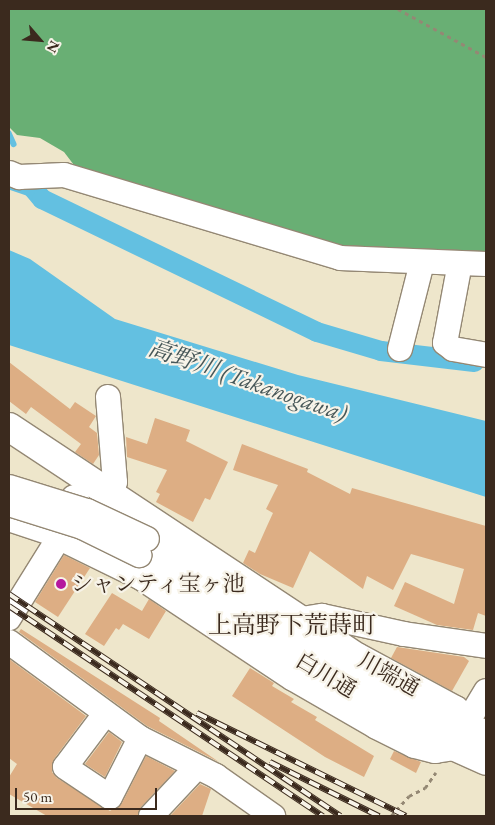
<!DOCTYPE html>
<html>
<head>
<meta charset="utf-8">
<style>
	body { margin:0 }
	#map { position:relative; width:495px; height:825px; overflow:hidden; background:#eee6cb; font-family:"EB Garamond","Noto Serif JP",serif }
	div>[style] { position:absolute }
	[style*='--x'] { left:calc(var(--x)*1px); top:calc(var(--y)*1px); width:calc(var(--w)*1px); rotate:calc(var(--a)*1deg) }
	.forest>* { inset:0; background:#69af74 }
	.water>* { inset:0; background:#63c0e1 }
	.stream>* { height:5.5px; margin:-2.75px; padding:0 2.75px; transform-origin:2.75px; border-radius:2.75px; background:#63c0e1 }
	.canal>* { height:20px; margin:-10px; padding:0 10px; transform-origin:10px; border-radius:10px; background:#63c0e1 }
	.building>* { inset:0; background:#ddae84 }
	.path>* { height:3px; margin-top:-1.5px; transform-origin:0; background:repeating-linear-gradient(90deg,#948874 0 4px,transparent 0 8px) }
	.roads { filter:drop-shadow(1px 0 #948874) drop-shadow(-1px 0 #948874) drop-shadow(0 1px #948874) drop-shadow(0 -1px #948874) }
	.minor>* { height:24px; margin:-12px; padding:0 12px; transform-origin:12px; border-radius:12px; background:#fff }
	.highway>* { height:28px; margin:-14px; padding:0 14px; transform-origin:14px; border-radius:14px; background:#fff }
	.rail>* { height:5.5px; margin-top:-2.75px; transform-origin:0; background:repeating-linear-gradient(90deg,#f7f3e8 0 11px,#3b2a1e 0 22px); box-sizing:border-box; border-block:1px solid #3b2a1e }
	.bridges { filter:drop-shadow(1px 0 #948874) drop-shadow(-1px 0 #948874) drop-shadow(0 1px #948874) drop-shadow(0 -1px #948874) }
	.minor-bridge>* { height:24px; margin:-12px; padding:0 12px; transform-origin:12px; border-radius:12px; background:#fff }
	.dots>* { width:14px; height:14px; translate:-50% -50%; box-sizing:border-box; border:2px solid #f7f3e8; border-radius:50% }
	span { translate:-50% -50%; white-space:nowrap; text-align:center; line-height:1.15; -webkit-text-stroke:4.5px #f7f3e8; paint-order:stroke }
	.poi-label { font-size:22px; color:#3b2a1e }
	.left { translate:0 -50%; text-align:left }
	.street-label { font-size:22px; color:#3b2a1e }
	.water-label { font-size:24px; color:#475758; font-style:italic }
	.neighbourhood-label { font-size:24px; color:#3b2a1e }
	.frame { position:absolute; inset:0; border:10px solid #3b2a1e; pointer-events:none }
	.north { position:absolute; left:15px; top:15px; width:50px; height:50px; -webkit-text-stroke:4px #f7f3e8; paint-order:stroke; rotate:117deg; font-size:14px; font-weight:700; line-height:20px; text-align:center; color:#3b2a1e }
	.north::after { content:''; display:block; margin:auto; width:18px; height:22px; background:#3b2a1e; clip-path:polygon(50% 0,100% 100%,50% 72%,0 100%) }
	.scale { position:absolute; left:15px; top:788px; width:142px; height:22px; box-sizing:border-box; border:2px solid #3b2a1e; border-top:0; padding-left:6px; font-size:15px; line-height:18px; white-space:nowrap; color:#3b2a1e; -webkit-text-stroke:4px #f7f3e8; paint-order:stroke }
</style>
</head>
<body>
<div id="map">
	<div class="forest">
		<i style="clip-path:polygon(9px 9px,486px 9px,486px 254px,336px 251px,77px 169px,64px 152px,40px 138px,17px 135px,9px 127px)"></i>
	</div>
	<div class="water">
		<i style="clip-path:polygon(9px 250px,30px 259px,115px 319px,298px 375px,486px 421px,486px 497px,9px 345px)"></i>
	</div>
	<div class="stream">
		<i style="--x:9;--y:133;--w:12;--a:66"></i>
	</div>
	<div class="canal">
		<i style="--x:9;--y:179;--w:24;--a:19"></i>
		<i style="--x:32;--y:187;--w:16;--a:50"></i>
		<i style="--x:42;--y:199;--w:305;--a:25.8"></i>
		<i style="--x:317;--y:332;--w:67;--a:16.5"></i>
		<i style="--x:381;--y:351;--w:94;--a:6.7"></i>
	</div>
	<div class="building">
		<i style="clip-path:polygon(9px 362px,70px 409px,75px 402px,96px 416px,89px 427px,97px 433px,99px 455px,93px 464px,75px 452px,81px 444px,31px 407px,26px 414px,9px 401px)"></i>
		<i style="clip-path:polygon(155px 418px,190px 430px,186px 441px,228px 462px,210px 500px,205px 498px,193px 522px,156px 502px,160px 494px,156px 492px,167px 470px,127px 457px,126px 437px,147px 444px)"></i>
		<i style="clip-path:polygon(242px 444px,308px 469px,307px 472px,350px 494px,352px 488px,486px 526px,486px 616px,478px 613px,473px 630px,437px 625px,394px 606px,405px 582px,454px 604px,464px 569px,411px 554px,393px 590px,367px 576px,363px 589px,310px 551px,293px 588px,260px 574px,243px 563px,249px 550px,255px 553px,267px 526px,273px 513px,266px 509px,278px 485px,233px 470px)"></i>
		<i style="clip-path:polygon(64px 555px,90px 568px,58px 617px,35px 602px)"></i>
		<i style="clip-path:polygon(112px 593px,142px 611px,149px 599px,166px 611px,149px 639px,123px 624px,119px 630px,116px 628px,104px 646px,85px 634px)"></i>
		<i style="clip-path:polygon(21px 629px,160px 718px,159px 721px,219px 762px,147px 726px,19px 632px)"></i>
		<i style="clip-path:polygon(397px 647px,464px 657px,469px 661px,452px 691px,391px 658px)"></i>
		<i style="clip-path:polygon(9px 659px,86px 716px,54px 759px,52px 772px,57px 778px,110px 811px,122px 803px,146px 756px,175px 771px,141px 807px,138px 816px,47px 816px,9px 794px,9px 777px,17px 764px,9px 758px)"></i>
		<i style="clip-path:polygon(250px 668px,274px 683px,272px 686px,294px 699px,291px 702px,317px 717px,315px 720px,374px 756px,364px 777px,325px 757px,232px 696px)"></i>
		<i style="clip-path:polygon(109px 732px,122px 742px,105px 777px,85px 764px)"></i>
		<i style="clip-path:polygon(394px 751px,421px 762px,416px 773px,390px 759px)"></i>
		<i style="clip-path:polygon(200px 784px,211px 789px,202px 816px,170px 816px)"></i>
	</div>
	<div class="path">
		<i style="--x:398;--y:9;--w:100;--a:28.6"></i>
		<i style="--x:391;--y:816;--w:27;--a:-48"></i>
		<i style="--x:409;--y:796;--w:18;--a:-27"></i>
		<i style="--x:425;--y:788;--w:19;--a:-55"></i>
	</div>
	<div class="roads">
		<div class="minor">
			<i style="--x:9;--y:173;--w:11;--a:22"></i>
			<i style="--x:19;--y:177;--w:45;--a:-2.5"></i>
			<i style="--x:64;--y:175;--w:288;--a:16.7"></i>
			<i style="--x:340;--y:258;--w:146;--a:2.4"></i>
			<i style="--x:460;--y:263;--w:81;--a:100.6"></i>
			<i style="--x:445;--y:343;--w:10;--a:37"></i>
			<i style="--x:453;--y:349;--w:34;--a:10"></i>
			<i style="--x:400;--y:349;--w:89;--a:-75.7"></i>
			<i style="--x:108;--y:397;--w:85;--a:85.3"></i>
			<i style="--x:115;--y:482;--w:15;--a:106"></i>
			<i style="--x:9;--y:519;--w:54;--a:18.4"></i>
			<i style="--x:60;--y:536;--w:97;--a:121.9"></i>
			<i style="--x:147;--y:539;--w:264;--a:32.5"></i>
			<i style="--x:370;--y:681;--w:94;--a:26.6"></i>
			<i style="--x:139;--y:555;--w:189;--a:33.4"></i>
			<i style="--x:297;--y:659;--w:179;--a:29.1"></i>
			<i style="--x:453;--y:746;--w:64;--a:-59"></i>
			<i style="--x:302;--y:619;--w:20;--a:-9"></i>
			<i style="--x:322;--y:616;--w:84;--a:12.4"></i>
			<i style="--x:404;--y:634;--w:83;--a:8.3"></i>
			<i style="--x:9;--y:642;--w:162;--a:36.2"></i>
			<i style="--x:140;--y:738;--w:85;--a:26.6"></i>
			<i style="--x:216;--y:776;--w:70;--a:35.1"></i>
			<i style="--x:105;--y:714;--w:66;--a:127"></i>
			<i style="--x:65;--y:767;--w:54;--a:33.7"></i>
			<i style="--x:110;--y:797;--w:66;--a:-63"></i>
			<i style="--x:151;--y:816;--w:67;--a:-46.8"></i>
		</div>
		<div class="highway">
			<i style="--x:9;--y:427;--w:417;--a:33.5"></i>
			<i style="--x:357;--y:657;--w:111;--a:28.4"></i>
			<i style="--x:455;--y:710;--w:19;--a:58"></i>
			<i style="--x:465;--y:726;--w:23;--a:23"></i>
			<i style="--x:75;--y:499;--w:40;--a:112"></i>
			<i style="--x:60;--y:536;--w:91;--a:26"></i>
			<i style="--x:142;--y:576;--w:182;--a:33.6"></i>
			<i style="--x:294;--y:677;--w:96;--a:30"></i>
			<i style="--x:377;--y:725;--w:42;--a:26.6"></i>
			<i style="--x:415;--y:744;--w:21;--a:14"></i>
			<i style="--x:435;--y:749;--w:18;--a:-9"></i>
			<i style="--x:453;--y:746;--w:36;--a:24"></i>
		</div>
	</div>
	<div class="rail">
		<i style="--x:9;--y:594;--w:399;--a:33.8"></i>
		<i style="--x:9;--y:606;--w:378;--a:33.8"></i>
		<i style="--x:197;--y:713;--w:233;--a:26.2"></i>
		<i style="--x:270;--y:762;--w:122;--a:26.4"></i>
	</div>
	<div class="bridges">
		<div class="minor-bridge">
			<i style="--x:9;--y:487;--w:82;--a:17.1"></i>
			<i style="--x:87;--y:511;--w:66;--a:25"></i>
			<i style="--x:9;--y:504;--w:77;--a:17.5"></i>
			<i style="--x:82;--y:527;--w:64;--a:26.2"></i>
		</div>
	</div>
	<div class="dots">
		<i style="left:61px;top:584px;background:#b5179e"></i>
	</div>
	<div class="poi-label">
		<span class="left" style="left:71px;top:584px">シャンティ宝ヶ池</span>
	</div>
	<div class="street-label">
		<span style="left:389px;top:674px;rotate:29deg">川端通</span>
		<span style="left:326px;top:675px;rotate:31deg">白川通</span>
	</div>
	<div class="water-label">
		<span style="left:248px;top:380px;rotate:19deg">高野川 (Takanogawa)</span>
	</div>
	<div class="neighbourhood-label">
		<span style="left:292px;top:625px">上高野下荒蒔町</span>
	</div>
	<div class="frame"></div>
	<div class="north">N</div>
	<div class="scale">50 m</div>
</div>
</body>
</html>
